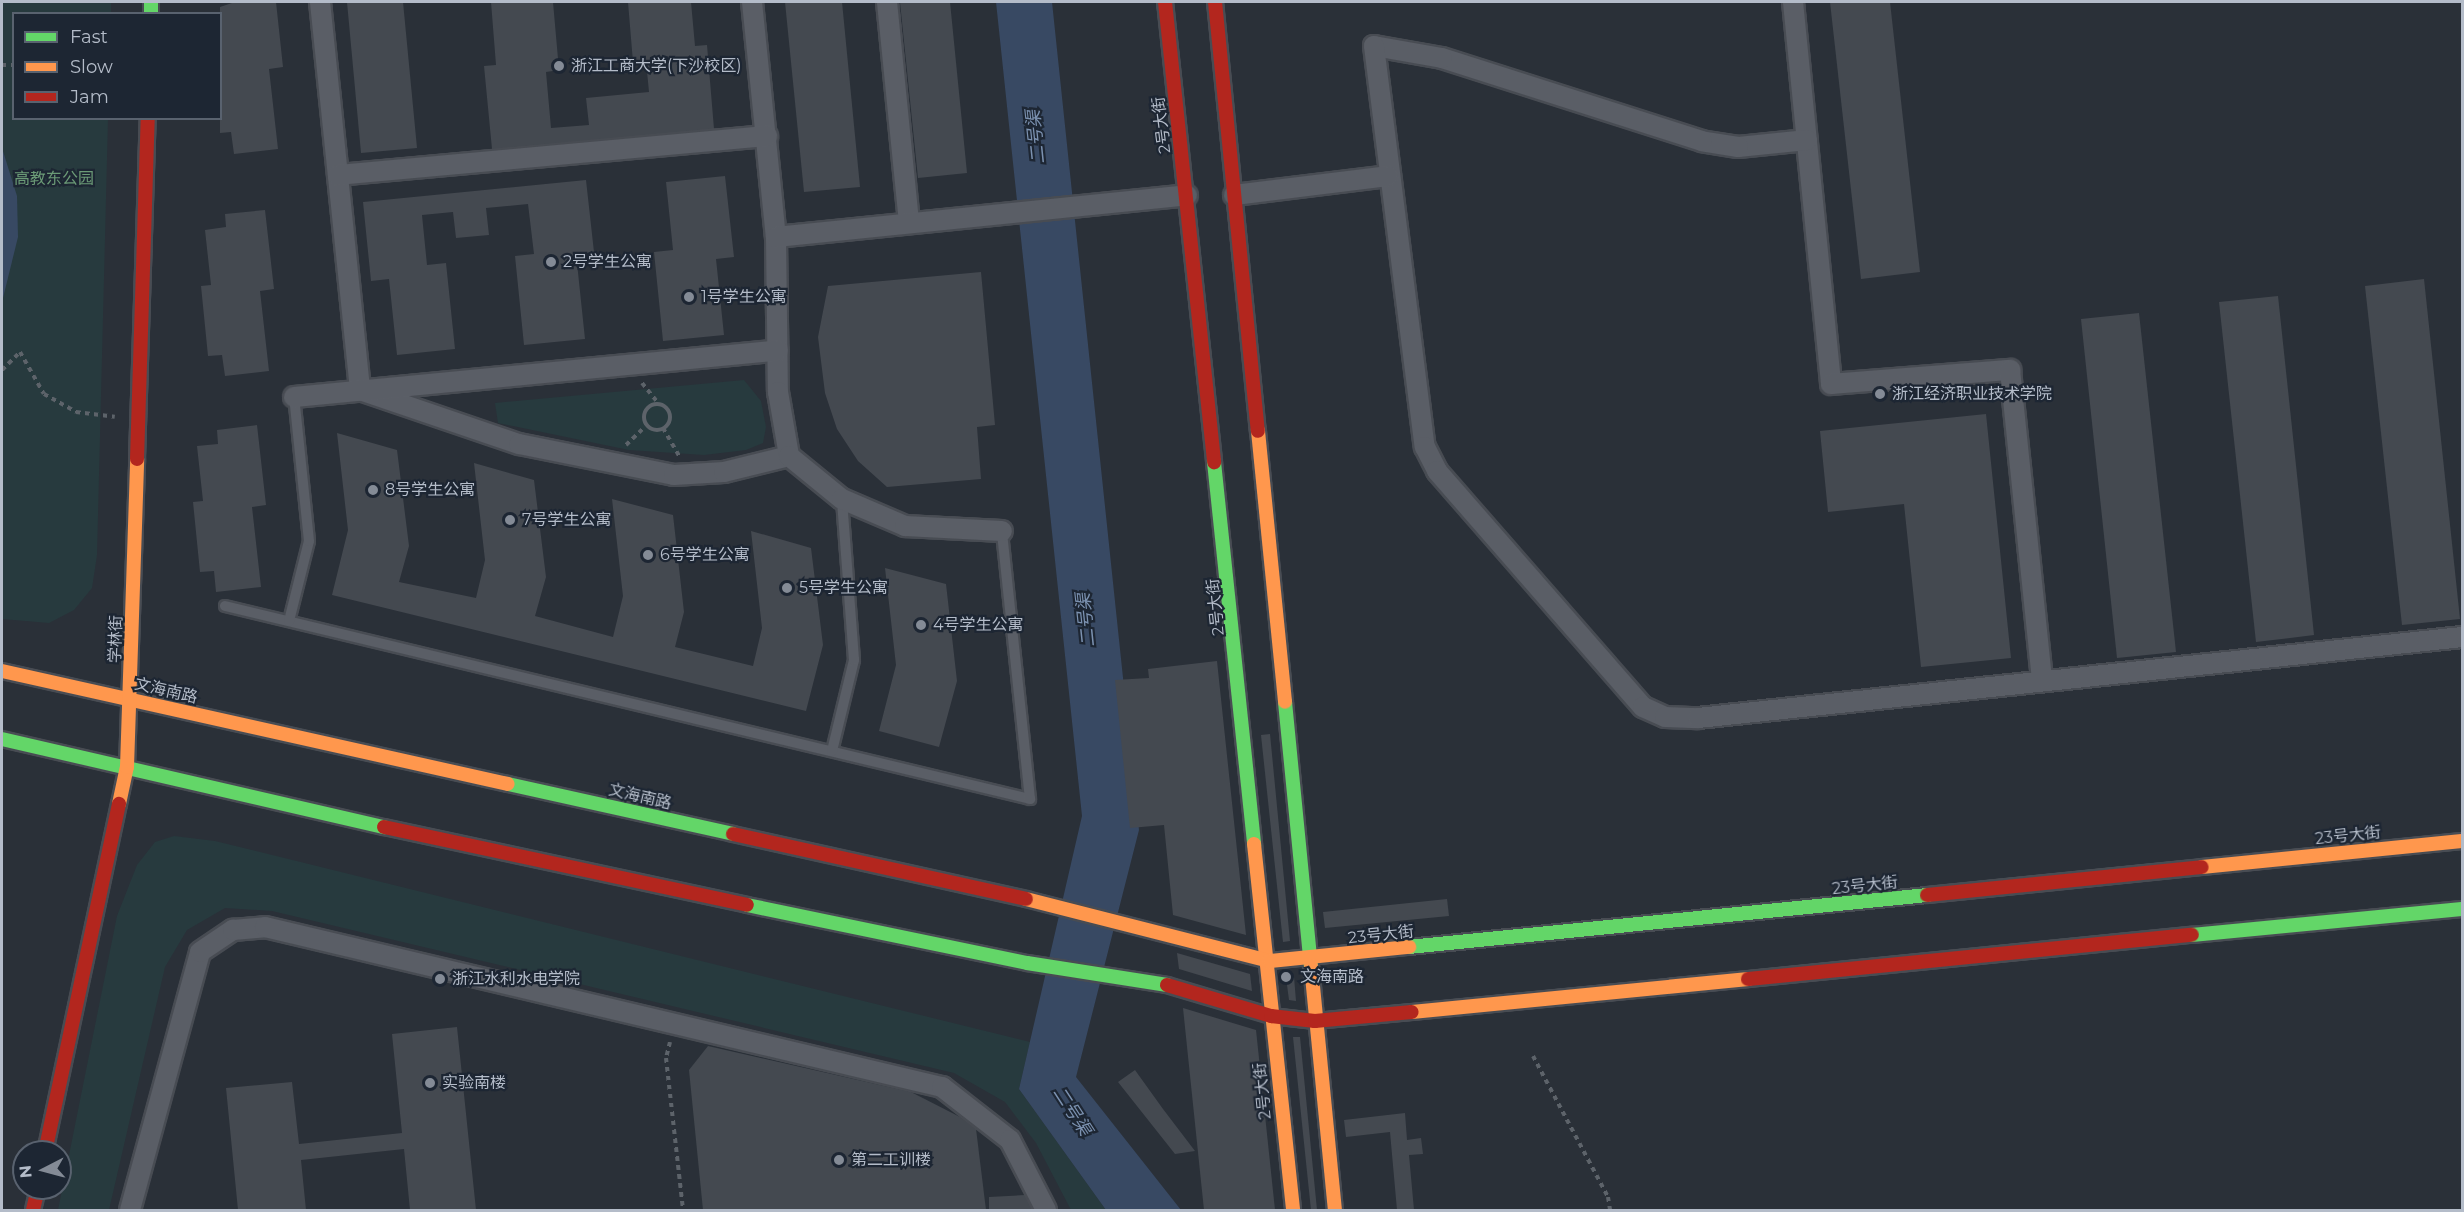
<!DOCTYPE html>
<html>
<head>
<meta charset="utf-8">
<style>
	body { margin:0 }
	#map { position:relative; width:2464px; height:1212px; overflow:hidden; background:#2a3038; font-family:Montserrat,"Noto Sans SC",sans-serif }
	div>[style] { position:absolute }
	[style*='--x'] { left:calc(var(--x)*1px); top:calc(var(--y)*1px); width:calc(var(--w)*1px); rotate:calc(var(--a)*1deg) }
	.green>* { inset:0; background:#273a3e }
	.water>* { inset:0; background:#384963 }
	.building>* { inset:0; background:#444950 }
	.path>* { height:4px; margin-top:-2px; transform-origin:0; background:repeating-linear-gradient(90deg,#5d636a 0 4.5px,transparent 0 9px) }
	.path>.ring { margin:-2px; padding:0; box-sizing:content-box; background:none; border:4px solid #5d636a; border-radius:50% }
	.roads { filter:drop-shadow(2px 0 #484c53) drop-shadow(-2px 0 #484c53) drop-shadow(0 2px #484c53) drop-shadow(0 -2px #484c53) }
	.lane>* { height:10px; margin:-5px; padding:0 5px; transform-origin:5px; border-radius:5px; background:#5a5e66 }
	.street>* { height:20px; margin:-10px; padding:0 10px; transform-origin:10px; border-radius:10px; background:#5a5e66 }
	.fast>* { height:14px; margin:-7px; padding:0 7px; transform-origin:7px; border-radius:7px; background:#63d668 }
	.slow>* { height:14px; margin:-7px; padding:0 7px; transform-origin:7px; border-radius:7px; background:#ff974d }
	.jam>* { height:14px; margin:-7px; padding:0 7px; transform-origin:7px; border-radius:7px; background:#b3261e }
	.dots>* { width:16px; height:16px; translate:-50% -50%; box-sizing:border-box; border:3px solid #1d2633; border-radius:50% }
	span { translate:-50% -50%; white-space:nowrap; text-align:center; line-height:1.15; -webkit-text-stroke:4.5px #1d2633; paint-order:stroke }
	.poi-label { font-size:16px; color:#b4bcc9 }
	.left { translate:0 -50%; text-align:left }
	.street-label { font-size:16px; color:#b4bcc9 }
	.park-label { font-size:16px; color:#6b9a76 }
	.water-label { font-size:18px; color:#7c92b1; font-style:italic }
	.frame { position:absolute; inset:0; border:3px solid #b4bcc9; pointer-events:none }
	.legend { position:absolute; left:12px; top:12px; width:210px; height:108px; box-sizing:border-box; background:#1d2633; border:2px solid #59626f; margin:0; padding:8px 10px; list-style:none; font-size:18px; color:#b4bcc9 }
	.legend li { display:flex; align-items:center; gap:12px; height:30px }
	.legend b { width:30px; border:2px solid #59626f }
	.north { position:absolute; left:12px; top:1140px; width:60px; height:60px; box-sizing:border-box; background:#1d2633; border:2px solid #59626f; border-radius:50%; rotate:264deg; font-size:16px; font-weight:700; line-height:24px; text-align:center; color:#b4bcc9 }
	.north::after { content:''; display:block; margin:auto; width:21px; height:27px; background:#848b96; clip-path:polygon(50% 0,100% 100%,50% 72%,0 100%) }
</style>
</head>
<body>
<div id="map">
	<div class="green">
		<i style="clip-path:polygon(2px 2px,111px 2px,111px 13px,14px 14px,14px 118px,108px 119px,97px 555px,92px 588px,74px 610px,49px 623px,2px 619px)"></i>
		<i style="clip-path:polygon(744px 380px,761px 401px,766px 427px,763px 443px,746px 450px,704px 455px,629px 450px,498px 423px,495px 403px)"></i>
		<i style="clip-path:polygon(174px 836px,215px 841px,1030px 1042px,1019px 1089px,1106px 1210px,1071px 1210px,1036px 1143px,1005px 1102px,954px 1073px,272px 911px,225px 908px,187px 930px,165px 967px,109px 1210px,58px 1210px,117px 916px,137px 865px,155px 842px)"></i>
	</div>
	<div class="water">
		<i style="clip-path:polygon(996px 2px,1052px 2px,1139px 830px,1076px 1077px,1181px 1210px,1106px 1210px,1019px 1089px,1082px 816px)"></i>
		<i style="clip-path:polygon(2px 148px,17px 196px,18px 237px,2px 302px)"></i>
	</div>
	<div class="building">
		<i style="clip-path:polygon(235px 2px,276px 2px,283px 67px,269px 69px,278px 149px,234px 154px,231px 132px,220px 133px,220px 7px)"></i>
		<i style="clip-path:polygon(347px 2px,403px 2px,417px 148px,361px 153px)"></i>
		<i style="clip-path:polygon(491px 2px,553px 2px,559px 70px,546px 72px,551px 128px,589px 125px,586px 98px,649px 92px,646px 61px,633px 62px,628px 2px,691px 2px,695px 46px,707px 45px,714px 129px,492px 149px,484px 66px,496px 65px)"></i>
		<i style="clip-path:polygon(785px 2px,842px 2px,860px 187px,804px 192px)"></i>
		<i style="clip-path:polygon(900px 2px,950px 2px,967px 173px,918px 178px)"></i>
		<i style="clip-path:polygon(1830px 2px,1890px 2px,1920px 272px,1861px 279px)"></i>
		<i style="clip-path:polygon(725px 176px,734px 257px,716px 259px,724px 335px,663px 341px,654px 252px,673px 250px,666px 182px)"></i>
		<i style="clip-path:polygon(586px 180px,595px 261px,577px 263px,585px 339px,524px 345px,515px 256px,534px 254px,528px 204px,486px 208px,489px 235px,456px 238px,453px 212px,422px 215px,427px 265px,446px 263px,455px 349px,397px 355px,389px 279px,371px 281px,363px 202px)"></i>
		<i style="clip-path:polygon(265px 210px,274px 289px,260px 291px,269px 371px,225px 376px,222px 355px,208px 356px,201px 286px,211px 285px,205px 230px,226px 227px,225px 214px)"></i>
		<i style="clip-path:polygon(981px 272px,995px 425px,977px 427px,981px 479px,887px 487px,858px 461px,837px 429px,825px 393px,818px 337px,828px 286px)"></i>
		<i style="clip-path:polygon(2424px 279px,2460px 619px,2402px 625px,2365px 286px)"></i>
		<i style="clip-path:polygon(2278px 296px,2314px 635px,2256px 642px,2219px 302px)"></i>
		<i style="clip-path:polygon(2139px 313px,2176px 652px,2117px 658px,2081px 319px)"></i>
		<i style="clip-path:polygon(1986px 414px,2011px 658px,1921px 667px,1904px 504px,1828px 512px,1820px 431px)"></i>
		<i style="clip-path:polygon(257px 425px,266px 505px,252px 507px,261px 587px,216px 592px,214px 571px,200px 572px,193px 502px,203px 501px,197px 446px,218px 444px,217px 430px)"></i>
		<i style="clip-path:polygon(337px 433px,397px 450px,409px 546px,399px 582px,476px 598px,485px 560px,474px 463px,534px 480px,546px 577px,535px 616px,613px 637px,623px 596px,612px 499px,673px 515px,684px 612px,675px 647px,753px 666px,762px 628px,751px 531px,811px 548px,823px 645px,806px 711px,332px 595px,348px 530px)"></i>
		<i style="clip-path:polygon(885px 568px,946px 584px,957px 681px,939px 747px,879px 731px,896px 665px)"></i>
		<i style="clip-path:polygon(1217px 661px,1246px 935px,1173px 915px,1164px 825px,1130px 828px,1115px 680px,1149px 678px,1148px 669px)"></i>
		<i style="clip-path:polygon(1270px 734px,1290px 941px,1283px 942px,1261px 735px)"></i>
		<i style="clip-path:polygon(1447px 899px,1449px 916px,1325px 928px,1323px 912px)"></i>
		<i style="clip-path:polygon(1177px 953px,1250px 974px,1252px 991px,1179px 969px)"></i>
		<i style="clip-path:polygon(1286px 977px,1294px 977px,1296px 1001px,1289px 1000px)"></i>
		<i style="clip-path:polygon(1183px 1008px,1256px 1030px,1275px 1210px,1204px 1210px)"></i>
		<i style="clip-path:polygon(457px 1027px,476px 1210px,410px 1210px,404px 1149px,301px 1160px,306px 1210px,238px 1210px,226px 1088px,292px 1082px,299px 1144px,402px 1133px,392px 1034px)"></i>
		<i style="clip-path:polygon(1293px 1037px,1300px 1037px,1317px 1210px,1311px 1210px)"></i>
		<i style="clip-path:polygon(708px 1046px,911px 1092px,960px 1117px,976px 1129px,986px 1210px,703px 1210px,689px 1070px)"></i>
		<i style="clip-path:polygon(1135px 1070px,1163px 1109px,1195px 1151px,1175px 1154px,1118px 1082px)"></i>
		<i style="clip-path:polygon(1405px 1113px,1407px 1140px,1421px 1138px,1423px 1154px,1409px 1155px,1414px 1210px,1397px 1210px,1390px 1132px,1346px 1137px,1344px 1120px)"></i>
		<i style="clip-path:polygon(1025px 1195px,1033px 1210px,989px 1210px,989px 1197px)"></i>
	</div>
	<div class="path">
		<i style="--x:2;--y:65;--w:12;--a:0"></i>
		<i style="--x:2;--y:370;--w:25;--a:-45"></i>
		<i style="--x:20;--y:352;--w:48;--a:60.3"></i>
		<i style="--x:44;--y:394;--w:37;--a:29"></i>
		<i style="--x:76;--y:412;--w:39;--a:7"></i>
		<i style="--x:642;--y:383;--w:26;--a:51"></i>
		<i class="ring" style="left:644px;top:404px;width:22px;height:22px"></i>
		<i style="--x:663;--y:428;--w:32;--a:60"></i>
		<i style="--x:626;--y:445;--w:29;--a:-44"></i>
		<i style="--x:670;--y:1042;--w:16;--a:104"></i>
		<i style="--x:666;--y:1058;--w:153;--a:83.6"></i>
		<i style="--x:1533;--y:1056;--w:160;--a:62"></i>
		<i style="--x:1608;--y:1197;--w:13;--a:81"></i>
	</div>
	<div class="roads">
		<div class="lane">
			<i style="--x:225;--y:606;--w:828;--a:13.48"></i>
			<i style="--x:1030;--y:799;--w:269;--a:-96"></i>
			<i style="--x:289;--y:621;--w:82;--a:-76"></i>
			<i style="--x:309;--y:541;--w:145;--a:-95.9"></i>
			<i style="--x:832;--y:751;--w:94;--a:-76.4"></i>
			<i style="--x:854;--y:660;--w:161;--a:-94.3"></i>
		</div>
		<div class="street">
			<i style="--x:320;--y:2;--w:390;--a:84.1"></i>
			<i style="--x:360;--y:390;--w:168;--a:18.8"></i>
			<i style="--x:519;--y:444;--w:158;--a:11.3"></i>
			<i style="--x:674;--y:475;--w:50;--a:-3.4"></i>
			<i style="--x:724;--y:472;--w:67;--a:-13.8"></i>
			<i style="--x:752;--y:2;--w:236;--a:84.2"></i>
			<i style="--x:776;--y:237;--w:155;--a:89.3"></i>
			<i style="--x:778;--y:392;--w:65;--a:80.2"></i>
			<i style="--x:789;--y:456;--w:68;--a:39.1"></i>
			<i style="--x:842;--y:499;--w:69;--a:23.2"></i>
			<i style="--x:905;--y:526;--w:97;--a:3"></i>
			<i style="--x:887;--y:2;--w:222;--a:84.3"></i>
			<i style="--x:1793;--y:2;--w:384;--a:84.3"></i>
			<i style="--x:1831;--y:384;--w:180;--a:-4.5"></i>
			<i style="--x:2010;--y:370;--w:312;--a:84.1"></i>
			<i style="--x:1807;--y:140;--w:69;--a:174.2"></i>
			<i style="--x:1738;--y:147;--w:36;--a:-171"></i>
			<i style="--x:1702;--y:141;--w:273;--a:-162.3"></i>
			<i style="--x:1442;--y:58;--w:69;--a:-170"></i>
			<i style="--x:1374;--y:46;--w:404;--a:82.8"></i>
			<i style="--x:1425;--y:447;--w:27;--a:63"></i>
			<i style="--x:1437;--y:471;--w:313;--a:48.9"></i>
			<i style="--x:1643;--y:707;--w:24;--a:24"></i>
			<i style="--x:1665;--y:717;--w:33;--a:2"></i>
			<i style="--x:1698;--y:718;--w:768;--a:-6.05"></i>
			<i style="--x:338;--y:175;--w:431;--a:-5.2"></i>
			<i style="--x:1234;--y:195;--w:155;--a:-7"></i>
			<i style="--x:776;--y:237;--w:413;--a:-5.8"></i>
			<i style="--x:294;--y:397;--w:486;--a:-5.5"></i>
			<i style="--x:130;--y:1210;--w:267;--a:-74.8"></i>
			<i style="--x:200;--y:952;--w:40;--a:-34"></i>
			<i style="--x:233;--y:930;--w:32;--a:-5"></i>
			<i style="--x:265;--y:927;--w:696;--a:13.3"></i>
			<i style="--x:942;--y:1087;--w:86;--a:37.9"></i>
			<i style="--x:1010;--y:1140;--w:79;--a:62.8"></i>
		</div>
		<div class="fast">
			<i style="--x:151;--y:2;--w:12;--a:90"></i>
			<i style="--x:1214;--y:462;--w:384;--a:84"></i>
			<i style="--x:1285;--y:702;--w:265;--a:84.4"></i>
			<i style="--x:2;--y:739;--w:392;--a:13"></i>
			<i style="--x:508;--y:784;--w:230;--a:12.5"></i>
			<i style="--x:747;--y:905;--w:286;--a:11.7"></i>
			<i style="--x:1027;--y:963;--w:142;--a:8.9"></i>
			<i style="--x:2192;--y:935;--w:271;--a:-5.5"></i>
			<i style="--x:1409;--y:947;--w:521;--a:-5.73"></i>
		</div>
		<div class="slow">
			<i style="--x:1258;--y:431;--w:272;--a:84.3"></i>
			<i style="--x:2;--y:671;--w:518;--a:12.59"></i>
			<i style="--x:119;--y:804;--w:38;--a:-78"></i>
			<i style="--x:127;--y:767;--w:308;--a:-88.1"></i>
			<i style="--x:1254;--y:844;--w:368;--a:83.9"></i>
			<i style="--x:2202;--y:867;--w:261;--a:-5.7"></i>
			<i style="--x:1026;--y:899;--w:252;--a:14.3"></i>
			<i style="--x:1270;--y:961;--w:140;--a:-5.8"></i>
			<i style="--x:1311;--y:966;--w:245;--a:84.4"></i>
			<i style="--x:1412;--y:1012;--w:338;--a:-5.6"></i>
		</div>
		<div class="jam">
			<i style="--x:1165;--y:2;--w:463;--a:83.9"></i>
			<i style="--x:1215;--y:2;--w:431;--a:84.3"></i>
			<i style="--x:137;--y:459;--w:341;--a:-88.2"></i>
			<i style="--x:384;--y:827;--w:371;--a:12.1"></i>
			<i style="--x:733;--y:834;--w:300;--a:12.5"></i>
			<i style="--x:1927;--y:895;--w:276;--a:-5.8"></i>
			<i style="--x:1748;--y:979;--w:446;--a:-5.7"></i>
			<i style="--x:1167;--y:985;--w:109;--a:16.6"></i>
			<i style="--x:1271;--y:1016;--w:44;--a:6.5"></i>
			<i style="--x:1315;--y:1021;--w:97;--a:-5.3"></i>
			<i style="--x:45;--y:1152;--w:356;--a:-78"></i>
			<i style="--x:33;--y:1210;--w:23;--a:-77"></i>
		</div>
	</div>
	<div class="dots">
		<i style="left:559px;top:66px;background:#848b96"></i>
		<i style="left:551px;top:262px;background:#848b96"></i>
		<i style="left:689px;top:297px;background:#848b96"></i>
		<i style="left:1880px;top:394px;background:#848b96"></i>
		<i style="left:373px;top:490px;background:#848b96"></i>
		<i style="left:510px;top:520px;background:#848b96"></i>
		<i style="left:648px;top:555px;background:#848b96"></i>
		<i style="left:787px;top:588px;background:#848b96"></i>
		<i style="left:921px;top:625px;background:#848b96"></i>
		<i style="left:1286px;top:977px;background:#848b96"></i>
		<i style="left:440px;top:979px;background:#848b96"></i>
		<i style="left:430px;top:1083px;background:#848b96"></i>
		<i style="left:839px;top:1160px;background:#848b96"></i>
	</div>
	<div class="poi-label">
		<span class="left" style="left:571px;top:66px">浙江工商大学(下沙校区)</span>
		<span class="left" style="left:563px;top:262px">2号学生公寓</span>
		<span class="left" style="left:701px;top:297px">1号学生公寓</span>
		<span class="left" style="left:1892px;top:394px">浙江经济职业技术学院</span>
		<span class="left" style="left:385px;top:490px">8号学生公寓</span>
		<span class="left" style="left:522px;top:520px">7号学生公寓</span>
		<span class="left" style="left:660px;top:555px">6号学生公寓</span>
		<span class="left" style="left:799px;top:588px">5号学生公寓</span>
		<span class="left" style="left:933px;top:625px">4号学生公寓</span>
		<span class="left" style="left:1300px;top:977px">文海南路</span>
		<span class="left" style="left:452px;top:979px">浙江水利水电学院</span>
		<span class="left" style="left:442px;top:1083px">实验南楼</span>
		<span class="left" style="left:851px;top:1160px">第二工训楼</span>
	</div>
	<div class="street-label">
		<span style="left:1162px;top:125px;rotate:-97deg">2号大街</span>
		<span style="left:1216px;top:607px;rotate:-96deg">2号大街</span>
		<span style="left:116px;top:639px;rotate:-88deg">学林街</span>
		<span style="left:166px;top:691px;rotate:13deg">文海南路</span>
		<span style="left:640px;top:797px;rotate:13deg">文海南路</span>
		<span style="left:2348px;top:836px;rotate:-6deg">23号大街</span>
		<span style="left:1865px;top:886px;rotate:-6deg">23号大街</span>
		<span style="left:1381px;top:935px;rotate:-6deg">23号大街</span>
		<span style="left:1263px;top:1091px;rotate:-96deg">2号大街</span>
	</div>
	<div class="park-label">
		<span style="left:54px;top:179px">高教东公园</span>
	</div>
	<div class="water-label">
		<span style="left:1036px;top:137px;rotate:-96deg">二号渠</span>
		<span style="left:1086px;top:620px;rotate:-96deg">二号渠</span>
		<span style="left:1072px;top:1111px;rotate:57deg">二号渠</span>
	</div>
	<div class="frame"></div>
	<ul class="legend">
	<li><b style="height:8px;background:#63d668"></b>Fast</li>
	<li><b style="height:8px;background:#ff974d"></b>Slow</li>
	<li><b style="height:8px;background:#b3261e"></b>Jam</li>
	</ul>
	<div class="north">N</div>
</div>
</body>
</html>
